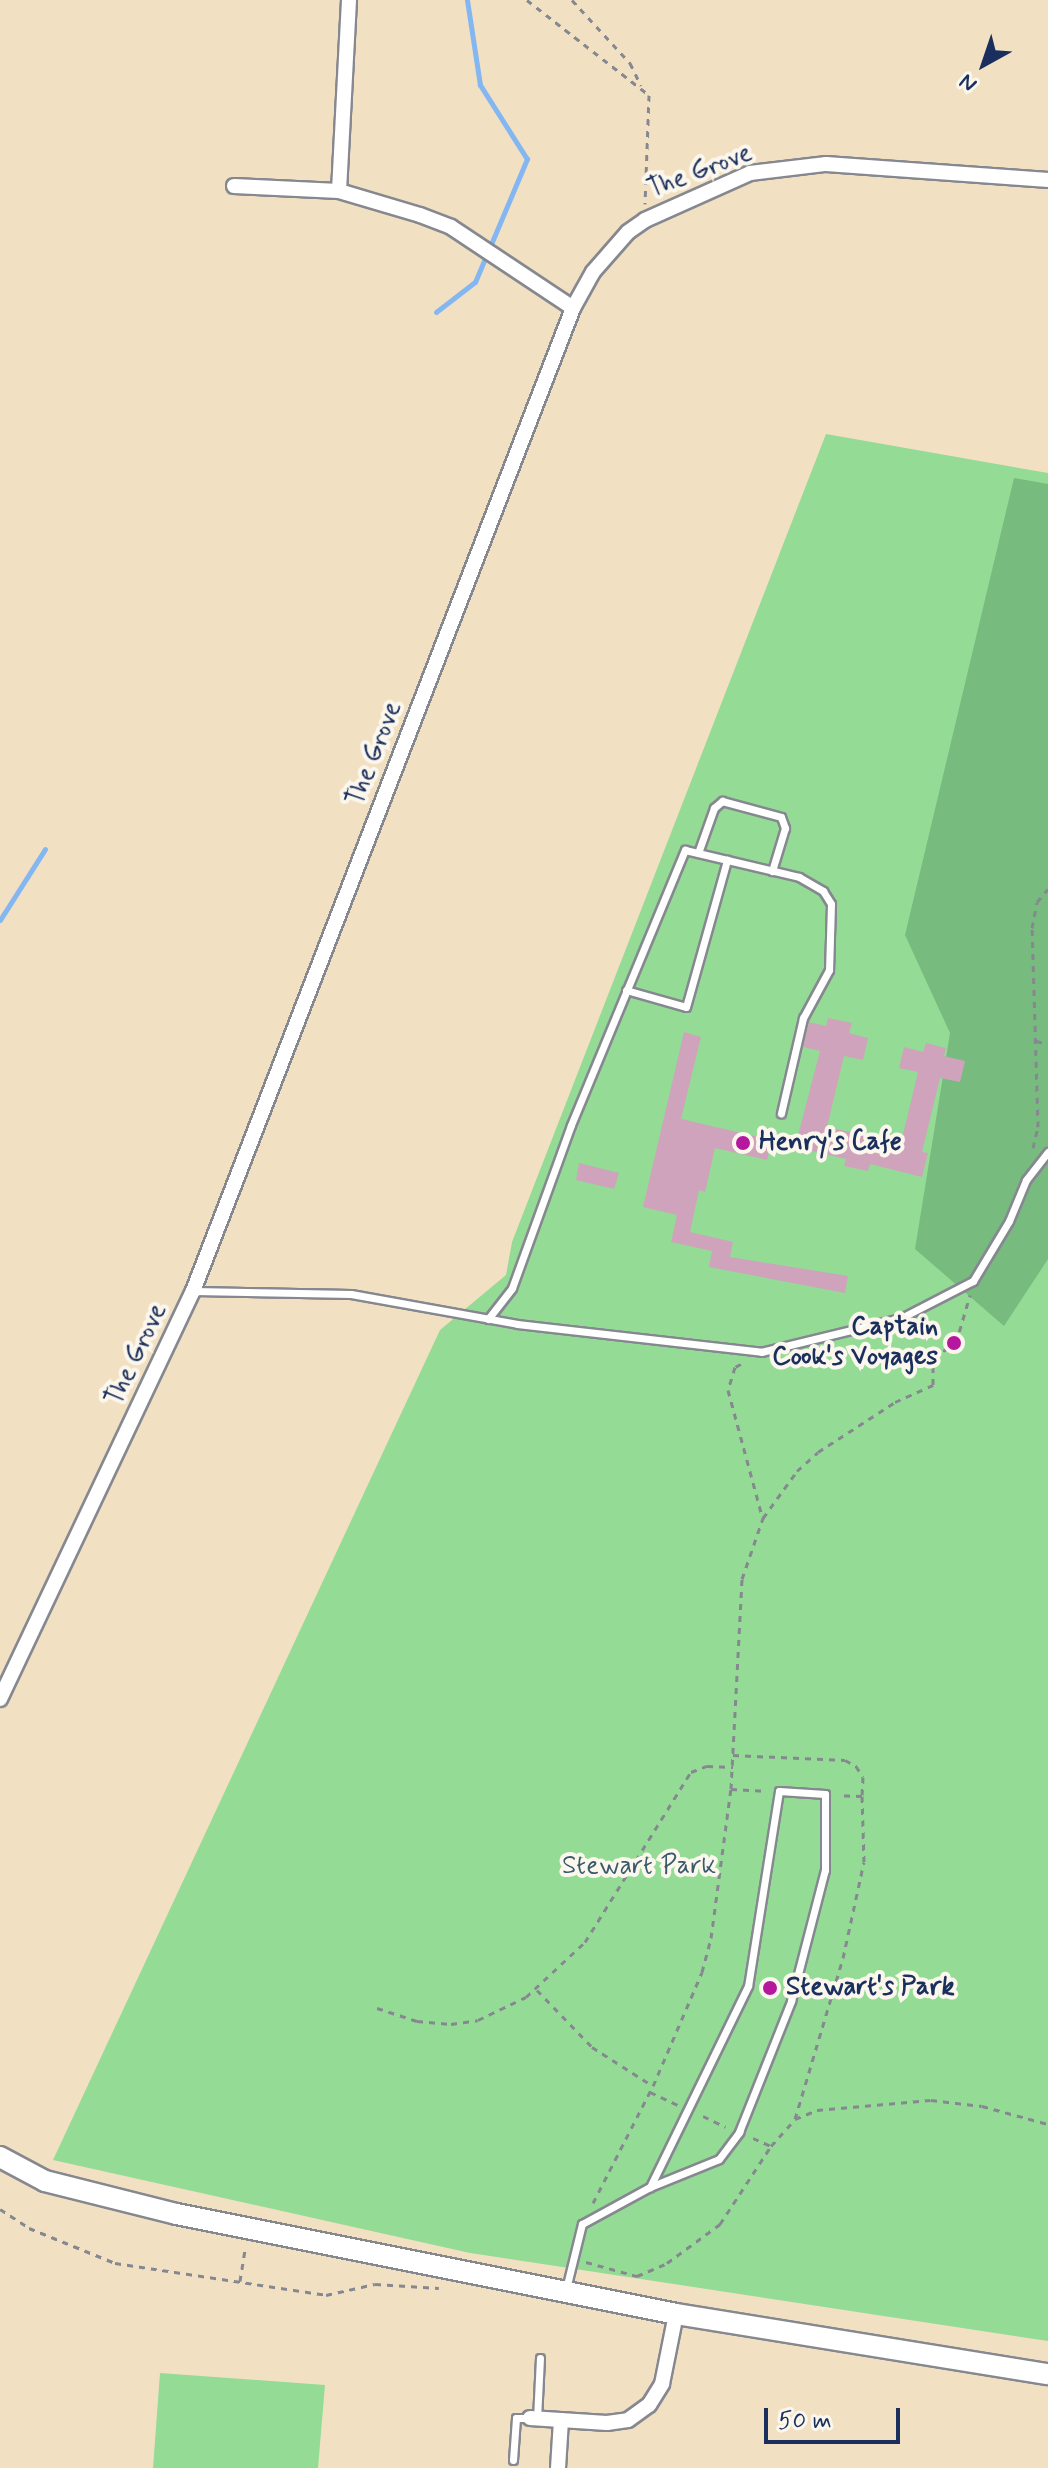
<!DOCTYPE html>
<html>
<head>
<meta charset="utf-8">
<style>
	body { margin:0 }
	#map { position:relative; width:1048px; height:2468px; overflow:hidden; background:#f2e0c3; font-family:Mynerve,sans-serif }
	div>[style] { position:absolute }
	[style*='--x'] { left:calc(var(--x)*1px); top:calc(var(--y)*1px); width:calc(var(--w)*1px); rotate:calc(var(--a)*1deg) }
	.green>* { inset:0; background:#94db95 }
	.forest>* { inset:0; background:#77bb7e }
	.stream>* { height:5px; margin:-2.5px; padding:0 2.5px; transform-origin:2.5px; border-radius:2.5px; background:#84b7f2 }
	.building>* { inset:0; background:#cfa3bc }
	.path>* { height:3px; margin-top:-1.5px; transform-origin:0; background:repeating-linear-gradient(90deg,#868890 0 6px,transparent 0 12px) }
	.roads { filter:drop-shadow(2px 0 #868890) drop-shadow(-2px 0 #868890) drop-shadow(0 2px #868890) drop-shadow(0 -2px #868890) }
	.lane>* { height:7px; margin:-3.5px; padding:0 3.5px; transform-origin:3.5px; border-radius:3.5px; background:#fff }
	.street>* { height:14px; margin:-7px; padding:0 7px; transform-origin:7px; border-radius:7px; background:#fff }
	.secondary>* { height:20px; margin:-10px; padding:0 10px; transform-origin:10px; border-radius:10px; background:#fff }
	.dots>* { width:22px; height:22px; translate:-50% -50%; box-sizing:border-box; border:4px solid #fbf7ec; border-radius:50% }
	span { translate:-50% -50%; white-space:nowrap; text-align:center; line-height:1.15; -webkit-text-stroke:8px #fbf7ec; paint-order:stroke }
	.street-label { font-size:26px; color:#1b2f5e }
	.poi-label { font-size:26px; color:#1b2f5e; font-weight:700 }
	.left { translate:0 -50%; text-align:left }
	.right { translate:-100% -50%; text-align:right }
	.park-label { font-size:26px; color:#395a6c }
	.north { position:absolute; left:944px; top:24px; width:80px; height:80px; -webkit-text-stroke:6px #fbf7ec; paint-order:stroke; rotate:220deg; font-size:22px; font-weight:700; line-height:32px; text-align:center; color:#1b2f5e }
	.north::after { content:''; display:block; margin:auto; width:28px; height:36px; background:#1b2f5e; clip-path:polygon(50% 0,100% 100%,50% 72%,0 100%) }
	.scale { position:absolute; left:764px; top:2408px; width:136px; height:36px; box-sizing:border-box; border:4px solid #1b2f5e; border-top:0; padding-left:10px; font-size:24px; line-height:28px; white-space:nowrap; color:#1b2f5e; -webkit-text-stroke:6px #fbf7ec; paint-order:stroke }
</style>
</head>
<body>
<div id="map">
	<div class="green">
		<i style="clip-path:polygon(826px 434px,1048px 473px,1048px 2341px,470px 2253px,53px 2160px,440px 1330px,506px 1275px,512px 1242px)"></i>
		<i style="clip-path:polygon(160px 2373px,325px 2385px,318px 2468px,153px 2468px)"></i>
	</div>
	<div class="forest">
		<i style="clip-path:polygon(1014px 478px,1048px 484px,1048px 1259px,1004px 1326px,915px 1249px,950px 1033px,905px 935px)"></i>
	</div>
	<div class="stream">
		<i style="--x:436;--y:312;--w:49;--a:-37.6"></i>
		<i style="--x:475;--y:282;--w:134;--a:-67.1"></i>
		<i style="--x:527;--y:159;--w:88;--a:-122.4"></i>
		<i style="--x:480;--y:85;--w:86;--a:-98.7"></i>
		<i style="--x:0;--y:920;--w:84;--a:-57.6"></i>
	</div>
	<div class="building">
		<i style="clip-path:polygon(828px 1018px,852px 1023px,849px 1033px,868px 1038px,863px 1060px,844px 1056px,827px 1127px,901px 1143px,918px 1072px,899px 1068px,904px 1047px,923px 1052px,926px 1043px,946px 1048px,944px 1056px,965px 1061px,960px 1082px,940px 1078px,922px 1152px,928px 1153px,922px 1177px,870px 1164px,868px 1171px,844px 1166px,846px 1159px,795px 1147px,820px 1051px,803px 1047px,809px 1022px,826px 1026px)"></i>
		<i style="clip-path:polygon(684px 1032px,701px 1037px,681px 1119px,772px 1140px,767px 1160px,715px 1148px,705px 1192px,699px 1190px,690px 1232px,733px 1242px,730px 1257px,848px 1276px,845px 1293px,709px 1267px,712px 1251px,671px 1242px,677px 1215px,643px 1207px)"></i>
		<i style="clip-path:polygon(579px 1163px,619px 1173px,614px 1189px,576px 1180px)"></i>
	</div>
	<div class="path">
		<i style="--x:527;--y:0;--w:155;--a:37.9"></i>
		<i style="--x:649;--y:95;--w:109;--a:92.1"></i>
		<i style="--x:572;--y:0;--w:86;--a:47.4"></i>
		<i style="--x:630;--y:63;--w:25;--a:64"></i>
		<i style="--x:1036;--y:1041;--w:12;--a:14"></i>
		<i style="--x:1033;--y:1148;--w:22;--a:-77"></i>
		<i style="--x:1038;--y:1127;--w:199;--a:-91.7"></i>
		<i style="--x:1032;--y:928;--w:26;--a:-79"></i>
		<i style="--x:1037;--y:902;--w:17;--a:-50"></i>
		<i style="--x:741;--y:1364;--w:7;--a:153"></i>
		<i style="--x:735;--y:1367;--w:24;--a:107"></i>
		<i style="--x:728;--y:1390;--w:131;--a:74.9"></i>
		<i style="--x:733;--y:1755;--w:112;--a:2.6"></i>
		<i style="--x:845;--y:1760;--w:13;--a:29"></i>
		<i style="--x:856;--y:1766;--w:13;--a:58"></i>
		<i style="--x:863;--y:1777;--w:19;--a:93"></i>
		<i style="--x:731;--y:1789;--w:36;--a:3"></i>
		<i style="--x:537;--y:1990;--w:79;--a:46"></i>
		<i style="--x:592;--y:2047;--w:72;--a:32.6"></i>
		<i style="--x:377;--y:2008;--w:42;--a:18"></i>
		<i style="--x:417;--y:2021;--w:34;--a:5"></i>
		<i style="--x:451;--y:2024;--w:27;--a:-8"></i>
		<i style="--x:478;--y:2020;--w:53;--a:-25.6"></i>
		<i style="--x:526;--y:1997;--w:81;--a:-43"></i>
		<i style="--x:585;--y:1942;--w:200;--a:-58.1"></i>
		<i style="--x:691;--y:1772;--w:17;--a:-21"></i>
		<i style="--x:707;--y:1766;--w:26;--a:2"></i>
		<i style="--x:650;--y:2092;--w:31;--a:25"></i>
		<i style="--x:703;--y:2116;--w:25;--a:26"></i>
		<i style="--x:795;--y:2119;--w:168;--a:-73.4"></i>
		<i style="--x:843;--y:1958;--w:98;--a:-77.7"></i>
		<i style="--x:864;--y:1862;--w:66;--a:-91.7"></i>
		<i style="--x:862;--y:1796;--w:24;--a:-178"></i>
		<i style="--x:753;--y:2138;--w:20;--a:24"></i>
		<i style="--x:771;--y:2146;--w:36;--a:-48"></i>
		<i style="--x:795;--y:2119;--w:24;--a:-22"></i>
		<i style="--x:817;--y:2110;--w:114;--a:-5"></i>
		<i style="--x:931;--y:2100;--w:51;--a:6.7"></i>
		<i style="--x:982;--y:2106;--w:68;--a:15.3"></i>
		<i style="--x:593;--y:2203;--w:131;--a:-62.9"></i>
		<i style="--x:653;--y:2086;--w:124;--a:-66.7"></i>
		<i style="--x:702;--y:1972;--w:35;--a:-75"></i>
		<i style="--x:711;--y:1938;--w:150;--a:-82.4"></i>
		<i style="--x:731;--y:1789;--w:210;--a:-87"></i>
		<i style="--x:742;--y:1579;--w:65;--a:-71"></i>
		<i style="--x:763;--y:1518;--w:58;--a:-54.1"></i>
		<i style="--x:797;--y:1471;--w:28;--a:-42"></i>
		<i style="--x:818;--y:1452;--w:92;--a:-33"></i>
		<i style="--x:895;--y:1402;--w:42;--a:-24.1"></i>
		<i style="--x:933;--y:1385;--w:28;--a:-90"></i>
		<i style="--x:933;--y:1357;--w:27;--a:-31"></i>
		<i style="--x:956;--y:1343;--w:50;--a:-73.7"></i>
		<i style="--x:0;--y:2209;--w:35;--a:33"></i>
		<i style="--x:29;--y:2228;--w:93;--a:22.1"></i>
		<i style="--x:115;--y:2263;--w:213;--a:8.6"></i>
		<i style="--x:326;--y:2295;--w:50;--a:-12.7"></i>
		<i style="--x:375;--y:2284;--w:64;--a:3.6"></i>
		<i style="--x:586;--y:2262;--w:53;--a:15.4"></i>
		<i style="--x:637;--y:2276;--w:33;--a:-23"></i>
		<i style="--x:667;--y:2263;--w:66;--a:-36.3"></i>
		<i style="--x:720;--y:2224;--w:93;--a:-56.8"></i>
		<i style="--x:240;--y:2281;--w:32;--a:-81"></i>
	</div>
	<div class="roads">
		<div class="lane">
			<i style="--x:698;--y:853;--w:48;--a:-70.4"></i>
			<i style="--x:714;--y:808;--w:11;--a:-41"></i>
			<i style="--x:722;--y:801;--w:61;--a:15.2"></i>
			<i style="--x:781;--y:817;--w:12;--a:70"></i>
			<i style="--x:785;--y:828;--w:45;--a:106.8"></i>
			<i style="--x:626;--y:990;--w:62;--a:15.8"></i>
			<i style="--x:686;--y:1007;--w:153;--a:-74.4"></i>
			<i style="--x:194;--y:1291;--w:157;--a:1.1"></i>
			<i style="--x:351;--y:1294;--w:169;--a:10.2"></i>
			<i style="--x:517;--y:1324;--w:246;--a:6.5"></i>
			<i style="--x:761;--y:1352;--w:144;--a:-13.7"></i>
			<i style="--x:901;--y:1318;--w:81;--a:-27.2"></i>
			<i style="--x:973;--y:1281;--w:70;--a:-59"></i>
			<i style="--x:1009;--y:1221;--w:44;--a:-67.5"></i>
			<i style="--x:1026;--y:1180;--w:36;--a:-52"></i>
			<i style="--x:488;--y:1319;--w:39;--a:-52"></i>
			<i style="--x:512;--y:1288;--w:173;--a:-70.1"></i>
			<i style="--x:571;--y:1125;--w:298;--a:-67.5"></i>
			<i style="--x:685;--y:850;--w:117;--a:13.3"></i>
			<i style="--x:799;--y:877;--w:28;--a:30"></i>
			<i style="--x:823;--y:891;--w:15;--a:58"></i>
			<i style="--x:831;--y:904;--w:66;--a:91.7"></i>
			<i style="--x:829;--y:970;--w:55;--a:118.4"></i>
			<i style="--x:803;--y:1018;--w:98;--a:103"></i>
			<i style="--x:566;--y:2289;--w:67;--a:-76.2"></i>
			<i style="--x:582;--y:2224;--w:77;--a:-28.6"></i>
			<i style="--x:650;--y:2187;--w:74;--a:-22.1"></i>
			<i style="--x:719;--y:2159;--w:34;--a:-53"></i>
			<i style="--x:739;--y:2132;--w:141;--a:-68.3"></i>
			<i style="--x:791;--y:2001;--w:135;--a:-75.5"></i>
			<i style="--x:825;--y:1870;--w:76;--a:-90"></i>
			<i style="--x:825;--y:1794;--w:46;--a:-176.3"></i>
			<i style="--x:779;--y:1791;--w:197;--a:99"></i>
			<i style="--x:748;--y:1986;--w:224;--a:116"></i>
			<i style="--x:537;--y:2419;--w:61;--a:-87.2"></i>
			<i style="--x:513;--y:2460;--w:42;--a:-85.9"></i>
			<i style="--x:516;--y:2418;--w:14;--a:0"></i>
		</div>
		<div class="street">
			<i style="--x:234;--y:186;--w:105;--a:2.7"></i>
			<i style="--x:339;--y:191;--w:84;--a:16.5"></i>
			<i style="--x:420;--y:215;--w:33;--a:21"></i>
			<i style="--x:451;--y:227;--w:146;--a:33.6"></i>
			<i style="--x:339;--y:191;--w:191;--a:-87"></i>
			<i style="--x:0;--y:1699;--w:451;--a:-64.7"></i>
			<i style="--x:193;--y:1291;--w:1054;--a:-68.86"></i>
			<i style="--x:573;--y:308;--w:41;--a:-60.9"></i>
			<i style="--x:593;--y:272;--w:53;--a:-48.8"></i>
			<i style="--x:628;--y:232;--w:21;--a:-35"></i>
			<i style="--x:645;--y:220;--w:115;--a:-24.1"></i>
			<i style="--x:750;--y:173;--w:77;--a:-6.8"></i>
			<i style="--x:826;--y:164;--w:223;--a:4.1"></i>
			<i style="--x:530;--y:2418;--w:77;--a:3.7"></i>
			<i style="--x:607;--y:2423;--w:21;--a:-8"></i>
			<i style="--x:628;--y:2420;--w:26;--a:-36"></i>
			<i style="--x:649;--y:2405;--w:25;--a:-58"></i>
			<i style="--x:662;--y:2384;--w:71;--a:-78.7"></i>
			<i style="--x:558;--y:2468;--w:48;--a:-86.4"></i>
		</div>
		<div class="secondary">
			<i style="--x:0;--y:2157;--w:51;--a:28.1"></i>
			<i style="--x:45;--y:2181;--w:135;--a:14.1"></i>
			<i style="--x:176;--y:2214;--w:510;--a:11.31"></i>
			<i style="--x:676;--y:2314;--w:377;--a:9.2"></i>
		</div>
	</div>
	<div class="dots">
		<i style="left:743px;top:1143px;background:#b5179e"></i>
		<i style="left:954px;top:1343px;background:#b5179e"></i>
		<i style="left:770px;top:1988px;background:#b5179e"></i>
	</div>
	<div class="street-label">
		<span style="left:700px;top:172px;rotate:-21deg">The Grove</span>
		<span style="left:375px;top:754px;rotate:-69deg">The Grove</span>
		<span style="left:137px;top:1355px;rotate:-65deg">The Grove</span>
	</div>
	<div class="poi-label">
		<span class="left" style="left:759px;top:1143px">Henry's Cafe</span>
		<span class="right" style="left:938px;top:1343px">Captain<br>Cook's Voyages</span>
		<span class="left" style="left:786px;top:1988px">Stewart's Park</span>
	</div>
	<div class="park-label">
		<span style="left:639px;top:1867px">Stewart Park</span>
	</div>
	<div class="north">N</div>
	<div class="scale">50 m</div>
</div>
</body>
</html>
